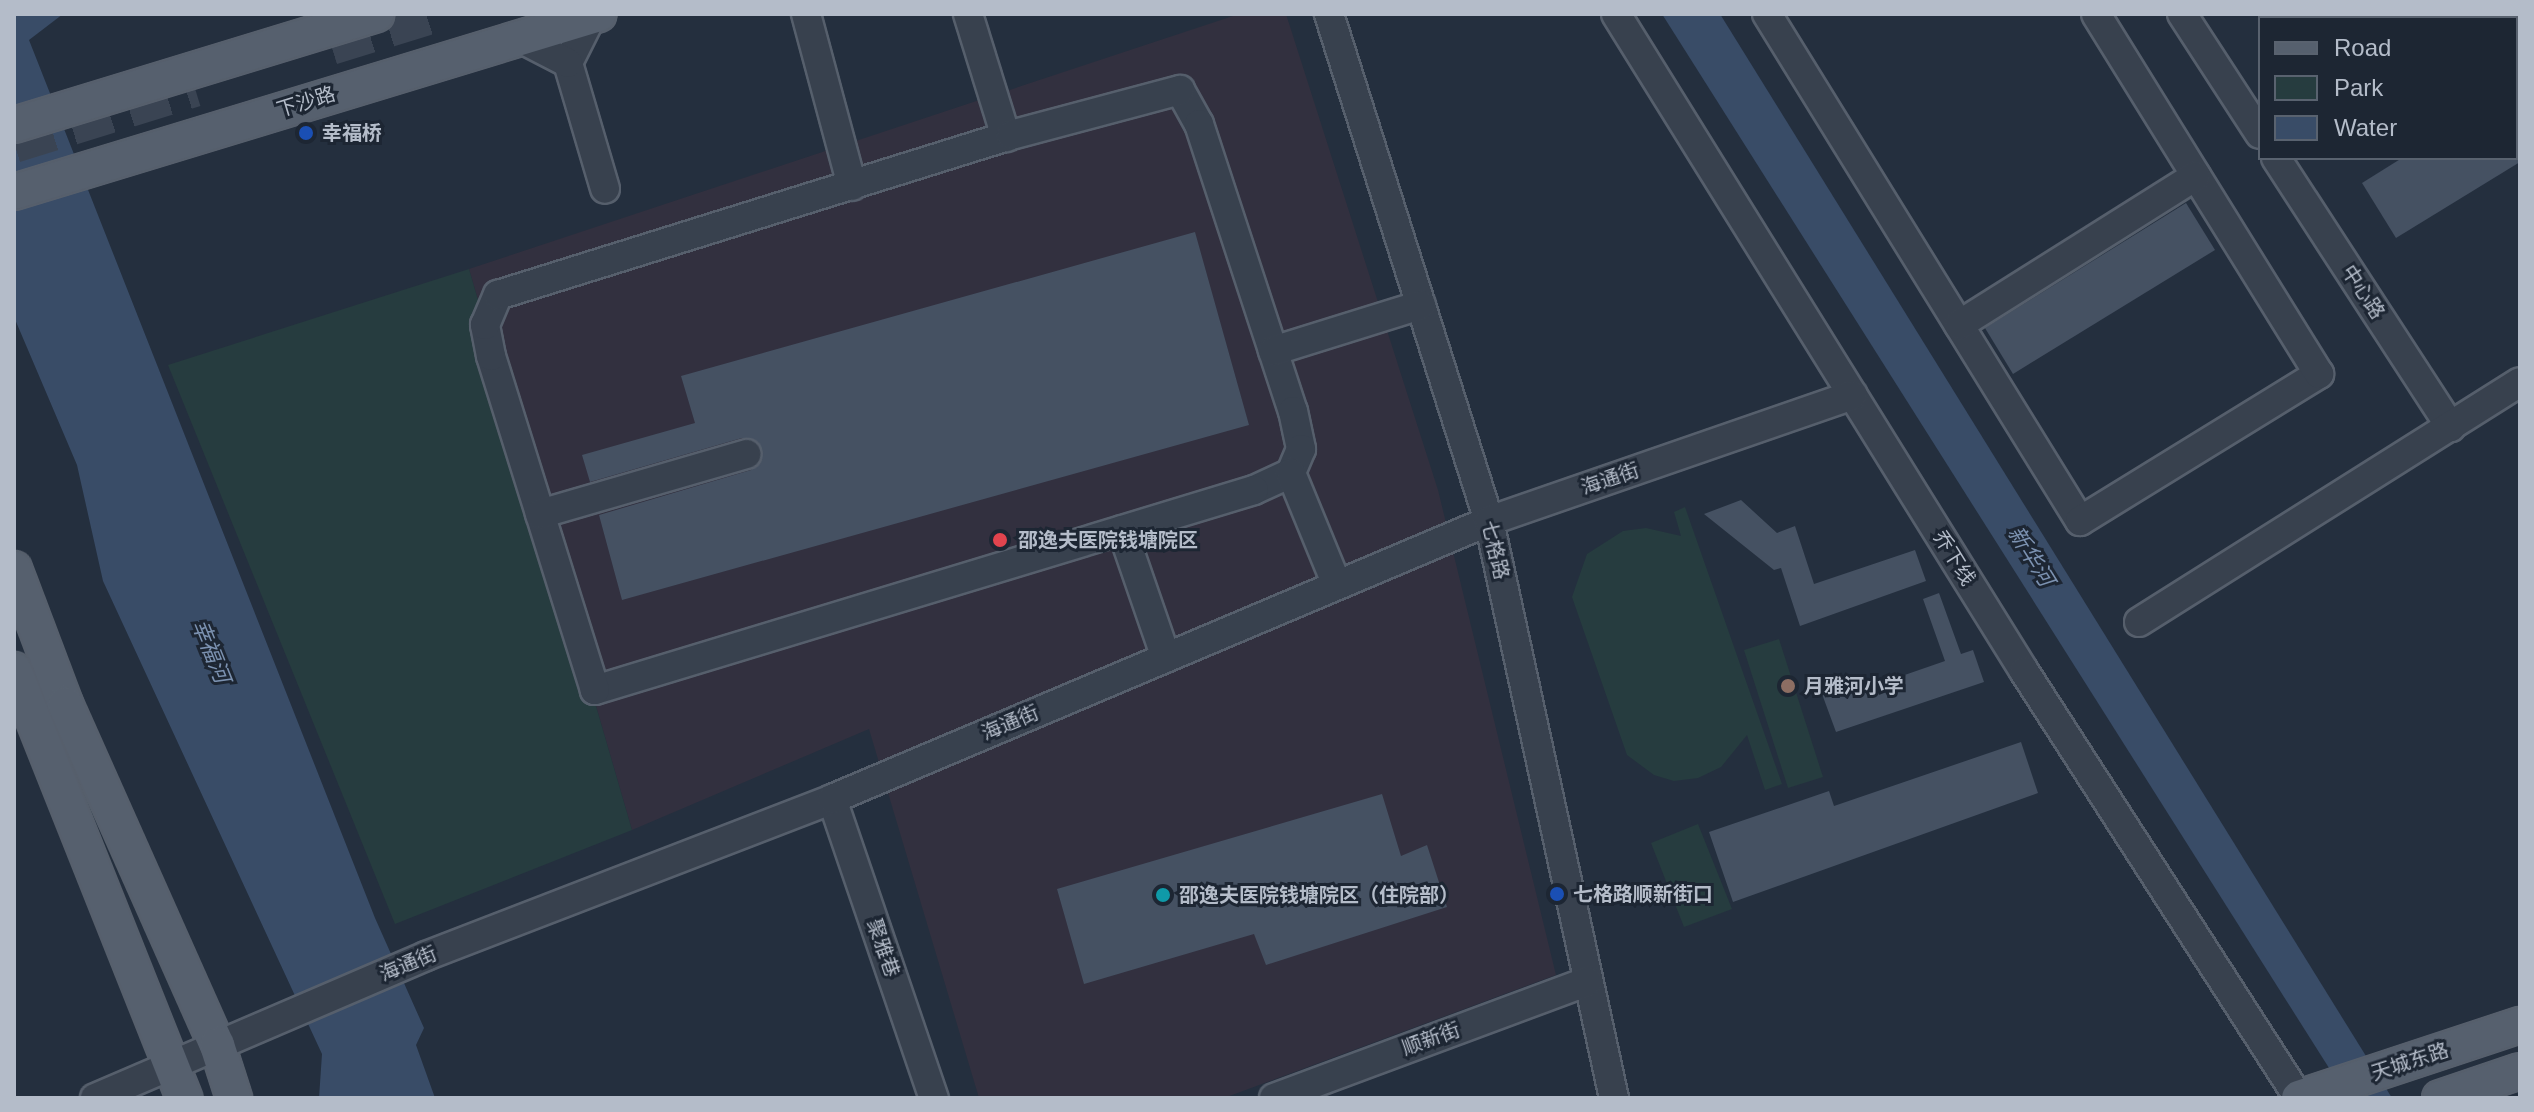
<!DOCTYPE html>
<html>
<head>
<meta charset="utf-8">
<style>
	body { margin:0 }
	#map { position:relative; width:2534px; height:1112px; overflow:hidden; background:#242f3e; font-family:Helvetica,"Noto Sans SC",sans-serif }
	div>[style] { position:absolute }
	[style*='--x'] { left:calc(var(--x)*1px); top:calc(var(--y)*1px); width:calc(var(--w)*1px); rotate:calc(var(--a)*1deg) }
	.medical>* { inset:0; background:#32303f }
	.green>* { inset:0; background:#263c3f }
	.water>* { inset:0; background:#394c67 }
	.building>* { inset:0; background:#455162 }
	.highway-tunnel>* { height:40px; margin-top:-20px; transform-origin:0; background:repeating-linear-gradient(90deg,#3a4453 0 40px,transparent 0 60px) }
	.roads { filter:drop-shadow(2px 0 #565f6c) drop-shadow(-2px 0 #565f6c) drop-shadow(0 2px #565f6c) drop-shadow(0 -2px #565f6c) }
	.minor>* { height:28px; margin:-14px; padding:0 14px; transform-origin:14px; border-radius:14px; background:#38414e }
	.major>* { height:34px; margin:-17px; padding:0 17px; transform-origin:17px; border-radius:17px; background:#56606e }
	.dots>* { width:22px; height:22px; translate:-50% -50%; box-sizing:border-box; border:4px solid #1d2633; border-radius:50% }
	span { translate:-50% -50%; white-space:nowrap; text-align:center; line-height:1.15; -webkit-text-stroke:6px #1d2633; paint-order:stroke }
	.street-label { font-size:20px; color:#b4bcc9 }
	.poi-label { font-size:20px; color:#b4bcc9; font-weight:700 }
	.left { translate:0 -50%; text-align:left }
	.water-label { font-size:22px; color:#7c92b1; font-style:italic }
	.frame { position:absolute; inset:0; border:16px solid #b4bcc9; pointer-events:none }
	.legend { position:absolute; left:2258px; top:16px; width:260px; height:144px; box-sizing:border-box; background:#1d2633; border:2px solid #59626f; margin:0; padding:10px 14px; list-style:none; font-size:24px; color:#b4bcc9 }
	.legend li { display:flex; align-items:center; gap:16px; height:40px }
	.legend b { width:40px; border:2px solid #59626f }
</style>
</head>
<body>
<div id="map">
	<div class="medical">
		<i style="clip-path:polygon(1239px 14px,1286px 14px,1438px 490px,1556px 975px,1224px 1098px,979px 1098px,869px 729px,632px 830px,469px 269px)"></i>
	</div>
	<div class="green">
		<i style="clip-path:polygon(469px 269px,632px 830px,395px 924px,168px 365px)"></i>
		<i style="clip-path:polygon(1685px 507px,1782px 784px,1765px 790px,1747px 735px,1721px 767px,1698px 778px,1674px 781px,1654px 775px,1627px 755px,1572px 597px,1587px 554px,1623px 531px,1646px 528px,1681px 536px,1674px 512px)"></i>
		<i style="clip-path:polygon(1779px 639px,1823px 777px,1788px 788px,1744px 650px)"></i>
		<i style="clip-path:polygon(1698px 824px,1732px 909px,1684px 927px,1651px 843px)"></i>
	</div>
	<div class="water">
		<i style="clip-path:polygon(14px 14px,63px 14px,29px 40px,375px 918px,424px 1028px,416px 1045px,435px 1098px,319px 1098px,322px 1054px,103px 581px,77px 465px,14px 317px)"></i>
		<i style="clip-path:polygon(1662px 14px,1720px 14px,2392px 1098px,2348px 1098px)"></i>
	</div>
	<div class="building">
		<i style="clip-path:polygon(2402px 158px,2520px 158px,2520px 162px,2396px 238px,2362px 183px)"></i>
		<i style="clip-path:polygon(2186px 203px,2215px 250px,2013px 374px,1985px 328px)"></i>
		<i style="clip-path:polygon(1195px 232px,1249px 425px,622px 600px,599px 515px,751px 470px,762px 459px,758px 442px,742px 438px,590px 482px,582px 455px,695px 423px,681px 376px)"></i>
		<i style="clip-path:polygon(1741px 500px,1777px 533px,1795px 526px,1814px 584px,1915px 550px,1926px 581px,1800px 626px,1781px 568px,1774px 570px,1704px 514px)"></i>
		<i style="clip-path:polygon(1939px 593px,1961px 654px,1973px 650px,1984px 682px,1836px 732px,1822px 694px,1841px 688px,1844px 696px,1945px 661px,1923px 599px)"></i>
		<i style="clip-path:polygon(2021px 742px,2038px 793px,1733px 902px,1709px 832px,1829px 791px,1834px 806px)"></i>
		<i style="clip-path:polygon(1382px 794px,1401px 856px,1427px 845px,1447px 907px,1266px 965px,1254px 934px,1084px 984px,1057px 889px)"></i>
	</div>
	<div class="highway-tunnel">
		<i style="--x:331;--y:45;--w:105;--a:-17.2"></i>
		<i style="--x:14;--y:143;--w:189;--a:-17.3"></i>
	</div>
	<div class="roads">
		<div class="minor">
			<i style="--x:806;--y:14;--w:178;--a:75"></i>
			<i style="--x:968;--y:14;--w:129;--a:72.8"></i>
			<i style="--x:1329;--y:14;--w:532;--a:72.49"></i>
			<i style="--x:1489;--y:521;--w:590;--a:77.78"></i>
			<i style="--x:1616;--y:14;--w:773;--a:58.16"></i>
			<i style="--x:2024;--y:671;--w:508;--a:57.22"></i>
			<i style="--x:1767;--y:14;--w:596;--a:58.31"></i>
			<i style="--x:2080;--y:521;--w:281;--a:-31.6"></i>
			<i style="--x:2319;--y:374;--w:423;--a:-121.8"></i>
			<i style="--x:2182;--y:14;--w:143;--a:57"></i>
			<i style="--x:591;--y:17;--w:51;--a:116.6"></i>
			<i style="--x:568;--y:63;--w:131;--a:73.6"></i>
			<i style="--x:2516;--y:33;--w:4;--a:-27"></i>
			<i style="--x:520;--y:38;--w:54;--a:27.5"></i>
			<i style="--x:1180;--y:90;--w:39;--a:61"></i>
			<i style="--x:1199;--y:124;--w:302;--a:71.9"></i>
			<i style="--x:1293;--y:411;--w:39;--a:78"></i>
			<i style="--x:1301;--y:449;--w:26;--a:113"></i>
			<i style="--x:1291;--y:473;--w:41;--a:155.3"></i>
			<i style="--x:1254;--y:490;--w:689;--a:163.12"></i>
			<i style="--x:595;--y:690;--w:350;--a:-107.3"></i>
			<i style="--x:491;--y:356;--w:32;--a:-101"></i>
			<i style="--x:485;--y:325;--w:33;--a:-67"></i>
			<i style="--x:498;--y:295;--w:537;--a:-17.32"></i>
			<i style="--x:1011;--y:135;--w:175;--a:-14.9"></i>
			<i style="--x:2276;--y:158;--w:321;--a:57"></i>
			<i style="--x:1959;--y:325;--w:280;--a:-32.2"></i>
			<i style="--x:1273;--y:351;--w:155;--a:-17.3"></i>
			<i style="--x:1291;--y:473;--w:121;--a:67.7"></i>
			<i style="--x:540;--y:514;--w:215;--a:-16.2"></i>
			<i style="--x:1122;--y:530;--w:135;--a:71"></i>
			<i style="--x:2139;--y:622;--w:450;--a:-32.2"></i>
			<i style="--x:832;--y:799;--w:316;--a:71.2"></i>
			<i style="--x:95;--y:1098;--w:360;--a:-23.2"></i>
			<i style="--x:426;--y:956;--w:435;--a:-21.1"></i>
			<i style="--x:832;--y:799;--w:713;--a:-22.93"></i>
			<i style="--x:1489;--y:521;--w:385;--a:-19.1"></i>
			<i style="--x:1274;--y:1098;--w:335;--a:-20.4"></i>
		</div>
		<div class="major">
			<i style="--x:14;--y:125;--w:379;--a:-17"></i>
			<i style="--x:14;--y:192;--w:611;--a:-16.92"></i>
			<i style="--x:14;--y:569;--w:144;--a:69.3"></i>
			<i style="--x:65;--y:704;--w:373;--a:66"></i>
			<i style="--x:217;--y:1045;--w:56;--a:72.2"></i>
			<i style="--x:14;--y:670;--w:461;--a:68.3"></i>
			<i style="--x:2299;--y:1098;--w:233;--a:-18.3"></i>
			<i style="--x:2440;--y:1098;--w:84;--a:-18.6"></i>
		</div>
	</div>
	<div class="dots">
		<i style="left:306px;top:133px;background:#1a4fb4"></i>
		<i style="left:1000px;top:540px;background:#e0444e"></i>
		<i style="left:1788px;top:686px;background:#8d6e63"></i>
		<i style="left:1557px;top:894px;background:#1a4fb4"></i>
		<i style="left:1163px;top:895px;background:#0f9aa8"></i>
	</div>
	<div class="street-label">
		<span style="left:306px;top:102px;rotate:-17deg">下沙路</span>
		<span style="left:2363px;top:292px;rotate:57deg">中心路</span>
		<span style="left:1610px;top:479px;rotate:-19deg">海通街</span>
		<span style="left:1495px;top:550px;rotate:77deg">七格路</span>
		<span style="left:1954px;top:558px;rotate:58deg">乔下线</span>
		<span style="left:1010px;top:723px;rotate:-23deg">海通街</span>
		<span style="left:883px;top:948px;rotate:71deg">聚雅巷</span>
		<span style="left:408px;top:964px;rotate:-23deg">海通街</span>
		<span style="left:1431px;top:1039px;rotate:-20deg">顺新街</span>
		<span style="left:2410px;top:1062px;rotate:-18deg">天城东路</span>
	</div>
	<div class="poi-label">
		<span class="left" style="left:322px;top:133px">幸福桥</span>
		<span class="left" style="left:1018px;top:540px">邵逸夫医院钱塘院区</span>
		<span class="left" style="left:1804px;top:686px">月雅河小学</span>
		<span class="left" style="left:1573px;top:894px">七格路顺新街口</span>
		<span class="left" style="left:1179px;top:895px">邵逸夫医院钱塘院区（住院部）</span>
	</div>
	<div class="water-label">
		<span style="left:2031px;top:556px;rotate:58deg">新华河</span>
		<span style="left:211px;top:651px;rotate:68deg">幸福河</span>
	</div>
	<div class="frame"></div>
	<ul class="legend">
	<li><b style="height:10px;background:#56606e"></b>Road</li>
	<li><b style="height:22px;background:#263c3f"></b>Park</li>
	<li><b style="height:22px;background:#394c67"></b>Water</li>
	</ul>
</div>
</body>
</html>
